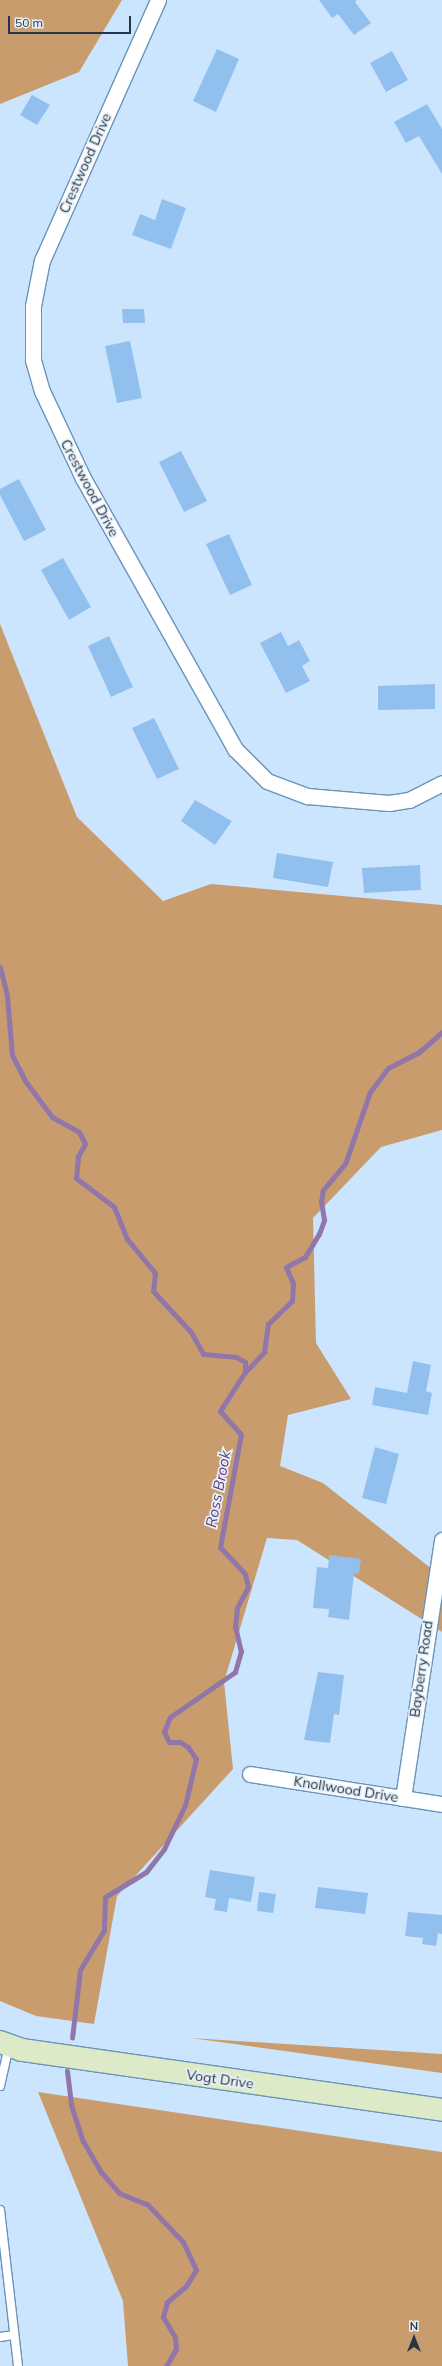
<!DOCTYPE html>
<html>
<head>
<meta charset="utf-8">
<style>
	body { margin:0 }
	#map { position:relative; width:442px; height:2366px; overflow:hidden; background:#cce5fe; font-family:Mulish,sans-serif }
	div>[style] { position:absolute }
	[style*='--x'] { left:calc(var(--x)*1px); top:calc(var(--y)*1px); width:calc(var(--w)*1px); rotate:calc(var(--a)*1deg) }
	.forest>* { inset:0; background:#c89c6c }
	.stream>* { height:5px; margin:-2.5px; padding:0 2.5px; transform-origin:2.5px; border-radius:2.5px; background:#9176aa }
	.building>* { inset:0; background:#91c0ee }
	.roads { filter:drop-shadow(1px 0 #6b93b9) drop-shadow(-1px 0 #6b93b9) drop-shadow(0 1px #6b93b9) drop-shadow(0 -1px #6b93b9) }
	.lane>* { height:8px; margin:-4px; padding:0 4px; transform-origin:4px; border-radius:4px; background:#fff }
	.street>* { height:15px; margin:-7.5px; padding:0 7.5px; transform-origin:7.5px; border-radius:7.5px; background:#fff }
	.secondary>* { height:22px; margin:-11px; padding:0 11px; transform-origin:11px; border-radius:11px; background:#dceac8 }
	span { translate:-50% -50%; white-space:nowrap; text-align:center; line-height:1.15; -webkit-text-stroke:3.5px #e7f0f8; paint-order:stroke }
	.street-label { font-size:14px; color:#253646 }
	.water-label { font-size:15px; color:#603b7d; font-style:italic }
	.north { position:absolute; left:394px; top:2318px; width:40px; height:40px; -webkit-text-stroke:3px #e7f0f8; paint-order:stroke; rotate:0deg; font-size:11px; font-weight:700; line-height:16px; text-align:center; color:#253646 }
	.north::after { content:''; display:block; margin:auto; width:14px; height:18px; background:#253646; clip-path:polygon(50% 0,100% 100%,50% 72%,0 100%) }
	.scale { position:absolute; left:8px; top:16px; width:123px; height:18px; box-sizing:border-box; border:2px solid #253646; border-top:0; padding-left:5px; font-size:12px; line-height:14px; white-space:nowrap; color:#253646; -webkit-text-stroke:3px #e7f0f8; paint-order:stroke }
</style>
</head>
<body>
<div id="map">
	<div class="forest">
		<i style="clip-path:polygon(0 0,122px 0,79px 72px,0 104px)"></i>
		<i style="clip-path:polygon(0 624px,77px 817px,163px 901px,211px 884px,442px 905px,442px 1130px,381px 1147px,313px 1218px,316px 1343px,351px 1399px,288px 1415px,280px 1466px,323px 1483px,442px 1577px,442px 1632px,297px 1540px,267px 1538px,224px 1682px,233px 1769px,117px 1896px,94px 2024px,36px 2016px,0 2001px)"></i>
		<i style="clip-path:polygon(191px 2038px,442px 2054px,442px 2073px)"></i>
		<i style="clip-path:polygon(38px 2092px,442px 2152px,442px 2366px,128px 2366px,123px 2301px)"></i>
	</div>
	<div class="stream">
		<i style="--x:0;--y:967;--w:30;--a:76"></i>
		<i style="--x:7;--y:996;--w:59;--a:85.2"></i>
		<i style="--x:12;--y:1055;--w:30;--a:63"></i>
		<i style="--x:26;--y:1082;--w:44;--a:53.4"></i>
		<i style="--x:52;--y:1117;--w:31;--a:29"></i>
		<i style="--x:79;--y:1132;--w:13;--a:63"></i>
		<i style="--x:85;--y:1144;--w:14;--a:120"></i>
		<i style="--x:78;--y:1156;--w:22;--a:95"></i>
		<i style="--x:76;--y:1178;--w:48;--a:37.3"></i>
		<i style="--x:114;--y:1207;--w:35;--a:68"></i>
		<i style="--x:127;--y:1239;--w:44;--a:50.5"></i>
		<i style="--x:155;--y:1273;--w:18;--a:96"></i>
		<i style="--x:153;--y:1291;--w:56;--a:47.2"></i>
		<i style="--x:191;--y:1332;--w:25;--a:61"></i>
		<i style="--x:203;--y:1354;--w:33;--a:5"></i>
		<i style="--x:236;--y:1357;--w:10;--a:29"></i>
		<i style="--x:245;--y:1362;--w:10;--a:90"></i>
		<i style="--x:245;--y:1372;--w:46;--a:122.7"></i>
		<i style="--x:220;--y:1411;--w:31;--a:48"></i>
		<i style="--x:241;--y:1434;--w:115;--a:100.5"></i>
		<i style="--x:220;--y:1547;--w:37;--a:47"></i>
		<i style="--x:245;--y:1574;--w:13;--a:77"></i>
		<i style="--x:248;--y:1587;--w:24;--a:118"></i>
		<i style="--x:237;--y:1608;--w:18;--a:96"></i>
		<i style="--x:235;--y:1626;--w:26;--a:77"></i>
		<i style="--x:241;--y:1651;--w:22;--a:106"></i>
		<i style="--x:235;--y:1672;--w:79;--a:145.3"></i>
		<i style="--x:170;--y:1717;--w:16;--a:112"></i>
		<i style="--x:164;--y:1732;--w:11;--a:63"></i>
		<i style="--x:169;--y:1742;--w:11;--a:0"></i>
		<i style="--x:180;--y:1742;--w:9;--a:32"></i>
		<i style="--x:188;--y:1747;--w:14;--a:56"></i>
		<i style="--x:196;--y:1759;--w:47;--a:103.4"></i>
		<i style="--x:185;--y:1805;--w:49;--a:115.5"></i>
		<i style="--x:164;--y:1849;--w:29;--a:128"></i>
		<i style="--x:146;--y:1872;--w:48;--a:148.6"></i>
		<i style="--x:105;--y:1897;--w:33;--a:92"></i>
		<i style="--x:104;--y:1930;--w:47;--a:121"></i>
		<i style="--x:80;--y:1970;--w:68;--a:96.7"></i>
		<i style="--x:245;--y:1372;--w:28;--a:-46"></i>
		<i style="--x:264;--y:1352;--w:28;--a:-82"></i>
		<i style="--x:268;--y:1324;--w:33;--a:-44"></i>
		<i style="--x:292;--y:1301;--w:18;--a:-87"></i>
		<i style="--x:293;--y:1283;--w:17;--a:-114"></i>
		<i style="--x:286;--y:1267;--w:21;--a:-28"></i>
		<i style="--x:305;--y:1257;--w:27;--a:-59"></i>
		<i style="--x:319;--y:1234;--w:15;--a:-70"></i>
		<i style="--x:324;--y:1220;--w:18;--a:-99"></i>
		<i style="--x:321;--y:1202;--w:12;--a:-81"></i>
		<i style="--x:323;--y:1190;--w:34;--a:-50"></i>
		<i style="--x:345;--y:1164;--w:76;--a:-70.9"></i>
		<i style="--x:370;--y:1092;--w:30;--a:-53"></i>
		<i style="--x:388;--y:1068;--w:34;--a:-27"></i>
		<i style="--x:418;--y:1053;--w:32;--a:-41"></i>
		<i style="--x:67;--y:2071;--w:34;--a:83"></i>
		<i style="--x:71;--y:2105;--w:38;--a:72"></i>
		<i style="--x:83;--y:2141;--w:36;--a:60"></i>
		<i style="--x:101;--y:2172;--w:28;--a:49"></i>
		<i style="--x:119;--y:2193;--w:31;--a:22"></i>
		<i style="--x:148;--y:2205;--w:51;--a:46.6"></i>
		<i style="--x:183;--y:2242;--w:31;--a:65"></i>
		<i style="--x:196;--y:2270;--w:19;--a:122"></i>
		<i style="--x:186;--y:2286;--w:25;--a:140"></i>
		<i style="--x:167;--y:2302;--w:16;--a:105"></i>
		<i style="--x:163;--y:2317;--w:23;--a:59"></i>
		<i style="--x:175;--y:2337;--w:12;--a:85"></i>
		<i style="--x:176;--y:2349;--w:20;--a:120"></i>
	</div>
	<div class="building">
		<i style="clip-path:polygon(319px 0,357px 0,355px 2px,371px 23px,354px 35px,338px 14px,332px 18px)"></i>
		<i style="clip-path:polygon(217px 49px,239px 59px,216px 112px,193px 101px)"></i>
		<i style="clip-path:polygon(392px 51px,408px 80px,386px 92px,370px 63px)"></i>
		<i style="clip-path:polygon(32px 95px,50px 105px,37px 125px,20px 115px)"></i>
		<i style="clip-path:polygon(427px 104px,442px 129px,442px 174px,419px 136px,406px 143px,394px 122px)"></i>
		<i style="clip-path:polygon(162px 199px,186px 208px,171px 249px,132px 235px,140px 214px,155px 220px)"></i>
		<i style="clip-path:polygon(122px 309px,144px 309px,145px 323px,123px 323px)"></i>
		<i style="clip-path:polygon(130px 341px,142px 398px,117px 403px,105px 346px)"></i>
		<i style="clip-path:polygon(181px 451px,207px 501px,184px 512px,159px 462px)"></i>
		<i style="clip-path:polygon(19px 479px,46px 530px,24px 541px,0 495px,0 489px)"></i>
		<i style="clip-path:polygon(229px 534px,252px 585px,230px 595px,206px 544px)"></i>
		<i style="clip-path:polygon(63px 558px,91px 607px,69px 620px,41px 570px)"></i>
		<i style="clip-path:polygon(281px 632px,288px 646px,299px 640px,310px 661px,302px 666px,310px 681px,286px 693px,260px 643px)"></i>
		<i style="clip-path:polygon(109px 636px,133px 687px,111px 697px,88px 646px)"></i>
		<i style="clip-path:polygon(435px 684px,435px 709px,378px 710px,378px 686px)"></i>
		<i style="clip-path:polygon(154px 718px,179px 769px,157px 779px,132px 728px)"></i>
		<i style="clip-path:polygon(195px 800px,232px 821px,215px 845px,181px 821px)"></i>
		<i style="clip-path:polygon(277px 853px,333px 862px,328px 887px,273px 878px)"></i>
		<i style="clip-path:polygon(420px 865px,421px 890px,364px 893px,362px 868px)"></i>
		<i style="clip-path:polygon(413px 1361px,431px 1365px,426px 1391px,432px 1393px,428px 1415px,372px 1405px,375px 1387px,407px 1393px)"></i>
		<i style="clip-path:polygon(375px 1447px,399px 1454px,386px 1504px,362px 1498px)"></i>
		<i style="clip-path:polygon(329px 1555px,361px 1559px,359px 1574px,354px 1573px,349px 1620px,328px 1617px,329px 1609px,313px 1608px,317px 1567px,328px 1568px)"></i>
		<i style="clip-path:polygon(318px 1672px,344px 1675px,339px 1715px,334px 1714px,330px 1743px,304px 1740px)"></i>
		<i style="clip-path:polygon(210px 1870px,255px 1877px,251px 1902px,229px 1898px,227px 1912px,214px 1910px,216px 1899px,205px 1897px)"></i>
		<i style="clip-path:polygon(318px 1887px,368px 1893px,365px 1914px,315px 1908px)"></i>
		<i style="clip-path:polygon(259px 1892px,276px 1894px,273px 1913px,257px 1911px)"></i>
		<i style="clip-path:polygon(408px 1912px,442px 1915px,442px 1934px,438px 1933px,436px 1946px,422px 1944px,423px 1938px,405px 1936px)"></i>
	</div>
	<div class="roads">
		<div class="lane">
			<i style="--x:0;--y:2086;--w:41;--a:-77.3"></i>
			<i style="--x:0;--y:2210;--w:157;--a:83.4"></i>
			<i style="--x:0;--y:2337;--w:14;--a:-8"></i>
		</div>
		<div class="street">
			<i style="--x:158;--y:0;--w:285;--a:114"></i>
			<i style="--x:42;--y:260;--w:47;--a:101.1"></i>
			<i style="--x:33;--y:306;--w:54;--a:90"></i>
			<i style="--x:33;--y:360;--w:32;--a:74"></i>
			<i style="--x:42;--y:391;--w:96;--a:64.8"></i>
			<i style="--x:83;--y:478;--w:311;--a:60.7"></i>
			<i style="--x:235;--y:749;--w:45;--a:45"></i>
			<i style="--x:267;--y:781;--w:43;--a:20.6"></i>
			<i style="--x:307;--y:796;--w:82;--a:4.9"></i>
			<i style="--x:389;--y:803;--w:20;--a:-9"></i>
			<i style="--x:409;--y:800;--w:37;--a:-27"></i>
			<i style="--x:250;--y:1774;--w:194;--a:8.9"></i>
			<i style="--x:403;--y:1798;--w:261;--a:-81.4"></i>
		</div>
		<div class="secondary">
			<i style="--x:0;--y:2042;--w:23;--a:20"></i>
			<i style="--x:22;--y:2050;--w:424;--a:8.1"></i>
		</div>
	</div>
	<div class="street-label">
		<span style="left:85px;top:163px;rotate:-66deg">Crestwood Drive</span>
		<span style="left:90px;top:488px;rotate:62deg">Crestwood Drive</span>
		<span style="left:421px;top:1669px;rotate:-82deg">Bayberry Road</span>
		<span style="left:346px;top:1789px;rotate:9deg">Knollwood Drive</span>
		<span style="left:220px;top:2079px;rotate:8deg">Vogt Drive</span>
	</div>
	<div class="water-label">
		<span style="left:218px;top:1489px;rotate:-79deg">Ross Brook</span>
	</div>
	<div class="north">N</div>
	<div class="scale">50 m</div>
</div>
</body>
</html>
